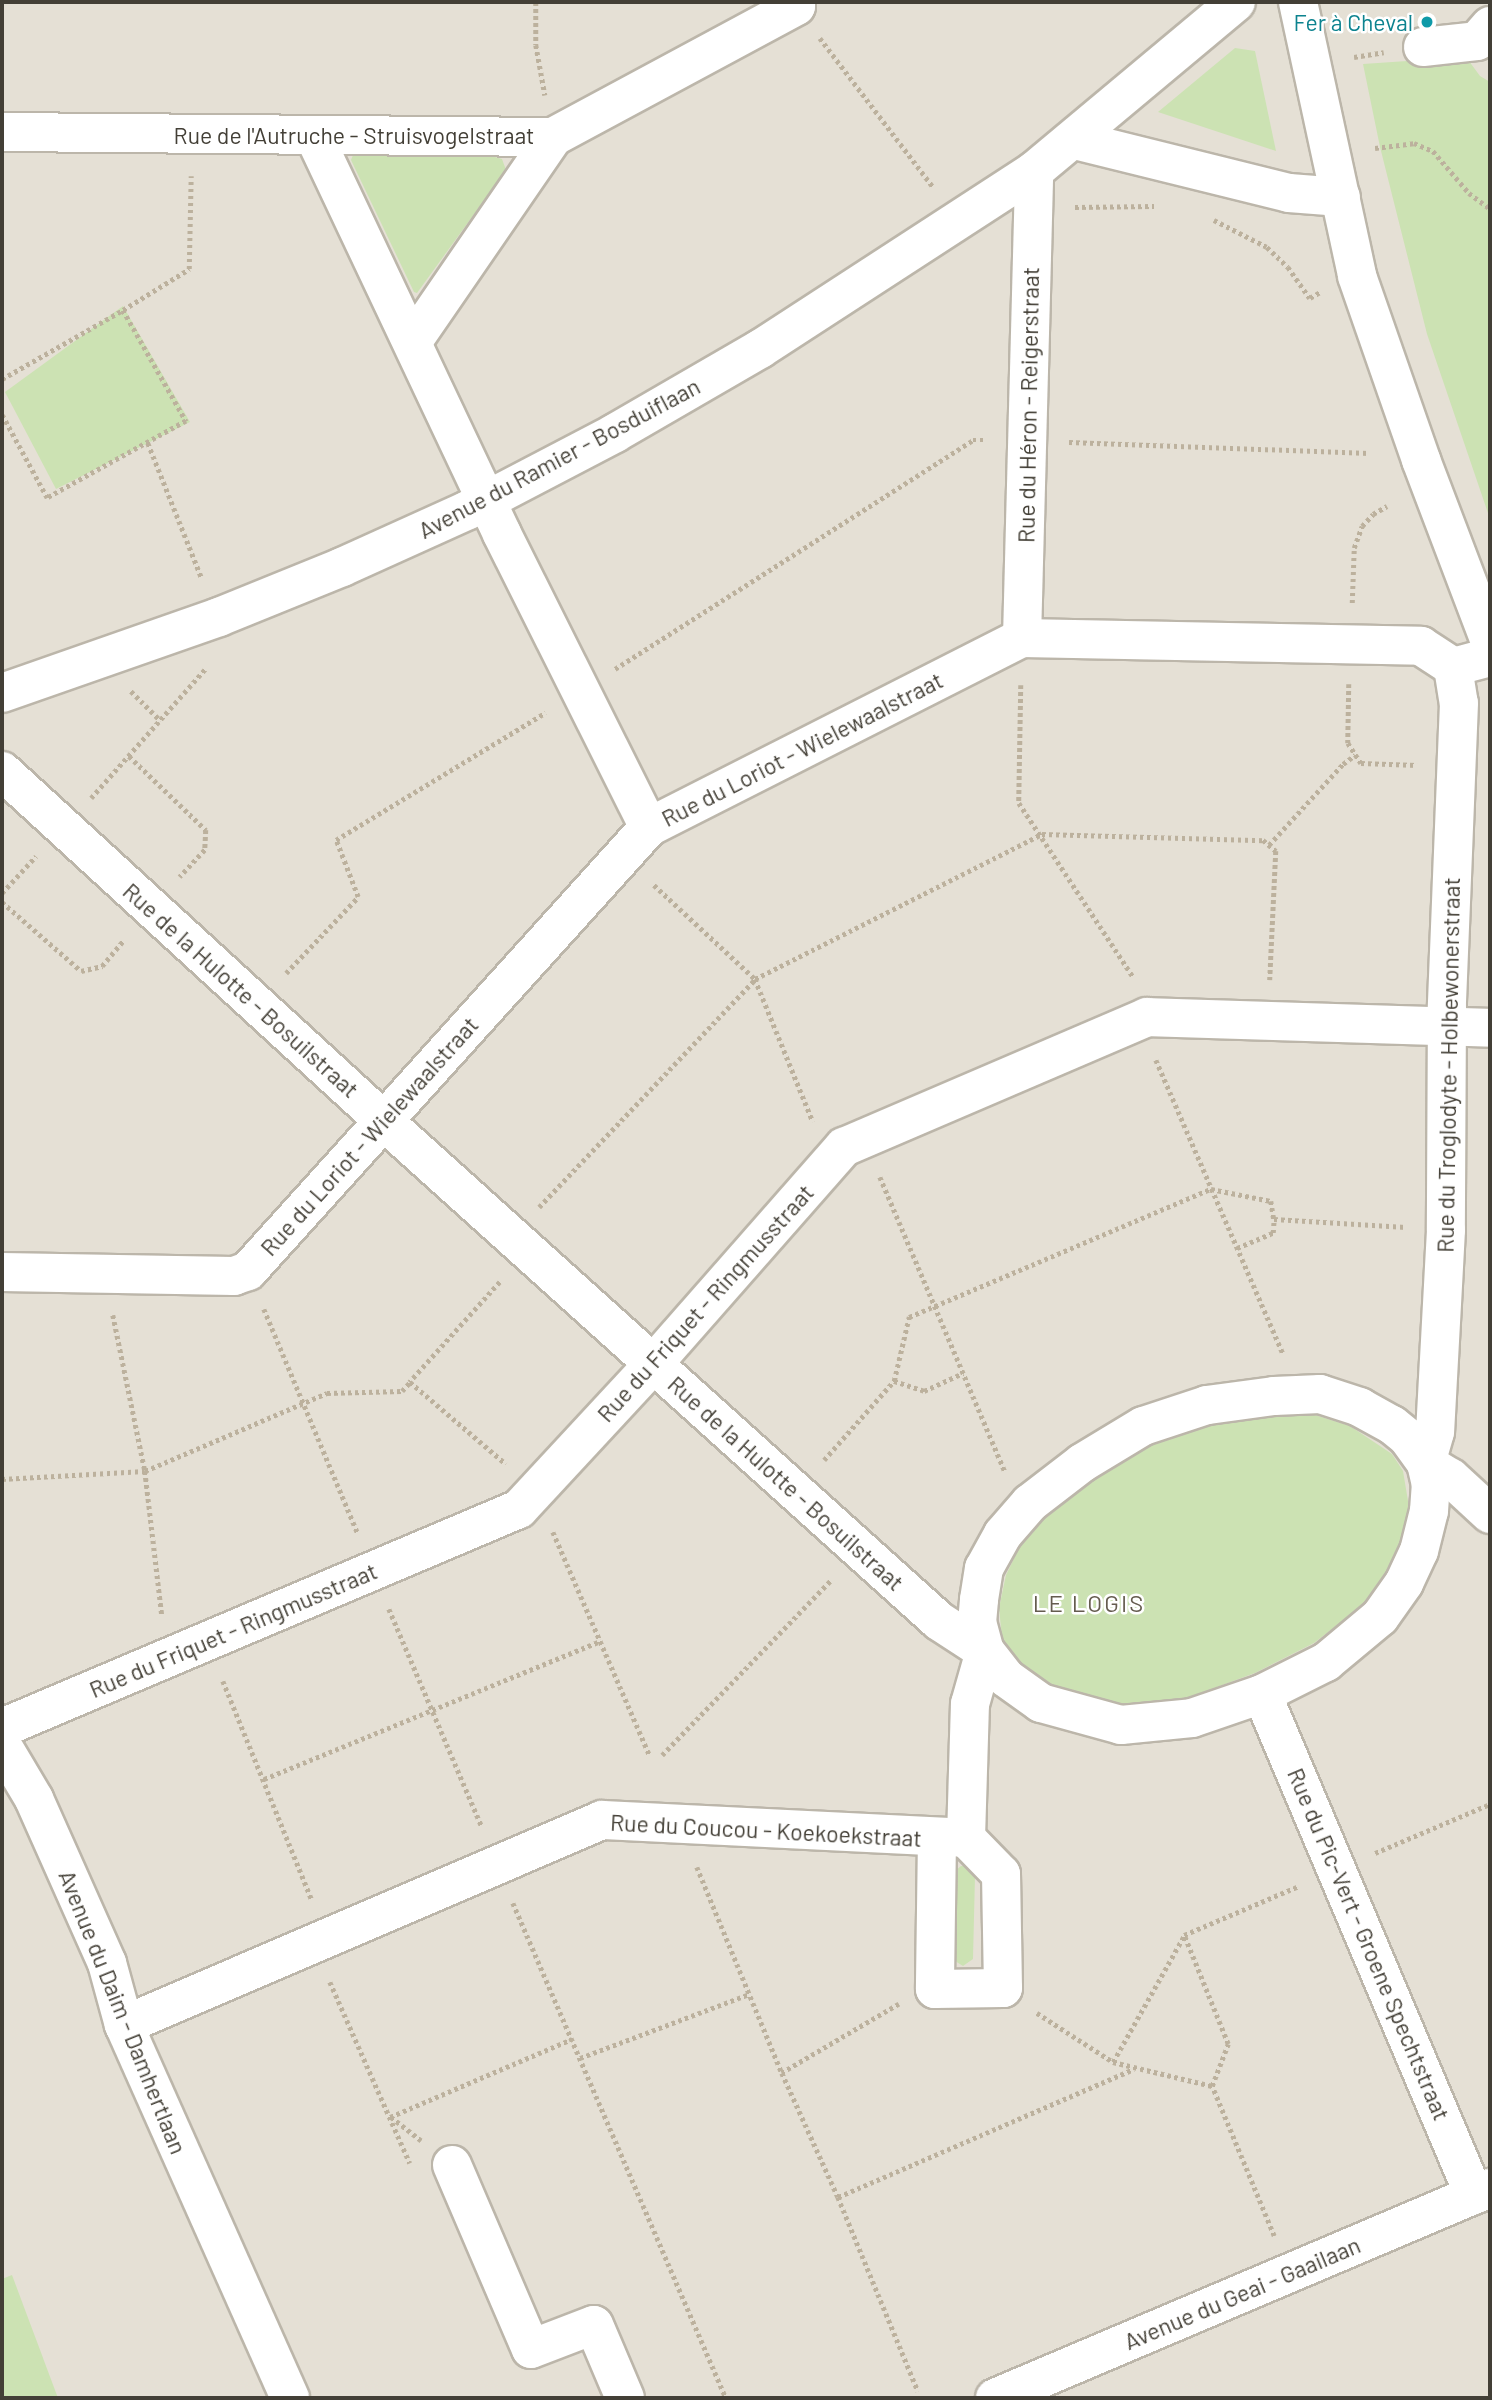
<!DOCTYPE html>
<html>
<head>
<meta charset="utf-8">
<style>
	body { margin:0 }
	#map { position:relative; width:1492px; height:2400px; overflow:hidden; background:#f1eee6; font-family:Barlow,sans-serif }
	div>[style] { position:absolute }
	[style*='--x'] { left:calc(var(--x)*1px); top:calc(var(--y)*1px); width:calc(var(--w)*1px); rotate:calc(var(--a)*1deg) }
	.residential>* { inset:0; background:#e5e0d5 }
	.green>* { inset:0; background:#cce2b3 }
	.path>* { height:4.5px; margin-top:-2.25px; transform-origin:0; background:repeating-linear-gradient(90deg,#bcb19d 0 3.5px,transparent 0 7px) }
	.roads { filter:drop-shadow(2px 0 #bcb6aa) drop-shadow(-2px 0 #bcb6aa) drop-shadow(0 2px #bcb6aa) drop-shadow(0 -2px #bcb6aa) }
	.minor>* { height:38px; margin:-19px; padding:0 19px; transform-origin:19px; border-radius:19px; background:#fff }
	.dots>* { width:19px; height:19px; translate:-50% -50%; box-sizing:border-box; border:4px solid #fff; border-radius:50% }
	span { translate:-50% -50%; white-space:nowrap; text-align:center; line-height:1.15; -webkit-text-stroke:5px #fff; paint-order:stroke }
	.culture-label { font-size:23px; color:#0d838f }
	.right { translate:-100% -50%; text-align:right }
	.street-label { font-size:23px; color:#433f36 }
	.neighbourhood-label { font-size:24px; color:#655c4f; letter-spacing:2px }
	.frame { position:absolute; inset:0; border:4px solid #433f36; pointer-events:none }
</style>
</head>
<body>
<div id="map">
	<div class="residential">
		<i style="clip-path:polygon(2px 2px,1490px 2px,1490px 2398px,2px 2398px)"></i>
	</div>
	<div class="green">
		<i style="clip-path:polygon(1235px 48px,1255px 51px,1276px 151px,1158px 112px)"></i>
		<i style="clip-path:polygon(1466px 57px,1480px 76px,1490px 82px,1490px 519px,1427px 334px,1380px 147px,1363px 64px)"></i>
		<i style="clip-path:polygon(353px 155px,495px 157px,502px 159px,506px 170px,417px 293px,414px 292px,351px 160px)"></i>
		<i style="clip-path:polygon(123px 306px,190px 422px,56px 489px,5px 392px)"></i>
		<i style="clip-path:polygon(1277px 1414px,1315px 1415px,1350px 1426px,1392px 1454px,1403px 1471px,1409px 1507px,1401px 1541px,1387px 1573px,1367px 1602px,1314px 1643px,1255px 1673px,1187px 1698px,1120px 1704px,1052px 1687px,1020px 1667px,1002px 1638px,999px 1608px,1006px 1575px,1020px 1546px,1044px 1518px,1093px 1477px,1150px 1445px,1210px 1423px)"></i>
		<i style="clip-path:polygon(961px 1866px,968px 1866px,975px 1876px,973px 1959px,963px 1966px,955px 1961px,955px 1871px)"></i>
		<i style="clip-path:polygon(12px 2275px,58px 2398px,2px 2398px,2px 2279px)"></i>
	</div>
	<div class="path">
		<i style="--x:536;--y:2;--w:43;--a:90"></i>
		<i style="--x:536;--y:45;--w:51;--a:79.8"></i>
		<i style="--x:820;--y:38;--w:187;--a:52.8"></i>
		<i style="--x:1354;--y:57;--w:30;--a:-9"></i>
		<i style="--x:1375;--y:148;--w:39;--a:-7"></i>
		<i style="--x:1414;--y:143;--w:21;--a:23"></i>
		<i style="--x:1433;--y:151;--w:55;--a:49.4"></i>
		<i style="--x:1469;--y:193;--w:26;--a:37"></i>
		<i style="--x:1075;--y:207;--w:79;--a:-0.7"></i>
		<i style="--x:1214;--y:220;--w:59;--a:27"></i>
		<i style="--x:1267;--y:247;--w:29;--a:44"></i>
		<i style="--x:1288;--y:267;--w:38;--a:55"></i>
		<i style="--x:1310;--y:298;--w:12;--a:-31"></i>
		<i style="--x:123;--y:310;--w:78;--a:-31.8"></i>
		<i style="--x:189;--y:269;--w:93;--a:-88.8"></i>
		<i style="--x:2;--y:379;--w:139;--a:-29.7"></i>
		<i style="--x:123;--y:310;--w:128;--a:60.4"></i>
		<i style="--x:186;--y:421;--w:159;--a:151"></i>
		<i style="--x:47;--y:498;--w:94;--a:-118.5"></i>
		<i style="--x:1069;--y:442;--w:300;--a:2.1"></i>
		<i style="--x:148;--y:443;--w:146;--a:68.3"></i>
		<i style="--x:1352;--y:603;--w:55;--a:-87.9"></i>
		<i style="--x:1354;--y:548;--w:23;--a:-70"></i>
		<i style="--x:1362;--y:526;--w:16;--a:-47"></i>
		<i style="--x:1373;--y:514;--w:16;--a:-30"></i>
		<i style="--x:615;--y:669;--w:425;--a:-32.6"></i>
		<i style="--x:973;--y:440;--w:14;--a:0"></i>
		<i style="--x:1349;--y:684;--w:59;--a:91"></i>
		<i style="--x:1348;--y:743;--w:24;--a:57"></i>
		<i style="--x:1361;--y:763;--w:56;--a:2"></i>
		<i style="--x:1021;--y:685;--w:118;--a:91"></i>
		<i style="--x:1019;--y:803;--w:209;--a:56.7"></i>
		<i style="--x:131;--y:691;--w:42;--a:45"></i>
		<i style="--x:129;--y:756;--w:107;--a:43.9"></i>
		<i style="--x:206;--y:830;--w:20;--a:93"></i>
		<i style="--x:205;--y:850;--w:37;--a:133"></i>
		<i style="--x:91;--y:798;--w:174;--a:-48.5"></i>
		<i style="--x:1269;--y:845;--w:110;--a:-47.6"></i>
		<i style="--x:1343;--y:764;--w:15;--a:-37"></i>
		<i style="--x:654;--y:885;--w:138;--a:42.9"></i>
		<i style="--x:755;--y:979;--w:154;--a:67.9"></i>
		<i style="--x:2;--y:893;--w:50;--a:-47.4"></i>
		<i style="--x:2;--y:902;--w:105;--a:41.1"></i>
		<i style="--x:81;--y:971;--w:22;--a:-13"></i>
		<i style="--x:102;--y:966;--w:34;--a:-50"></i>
		<i style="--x:286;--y:973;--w:105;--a:-46.5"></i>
		<i style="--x:358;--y:897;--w:61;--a:-111.1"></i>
		<i style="--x:336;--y:840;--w:245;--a:-31.3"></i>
		<i style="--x:1156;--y:1060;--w:320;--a:66.6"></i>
		<i style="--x:880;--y:1177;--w:320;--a:67"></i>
		<i style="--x:539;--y:1207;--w:314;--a:-46.5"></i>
		<i style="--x:755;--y:979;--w:322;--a:-26.8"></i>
		<i style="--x:1042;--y:834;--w:221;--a:1.6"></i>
		<i style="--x:1263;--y:840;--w:17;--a:40"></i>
		<i style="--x:1276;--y:851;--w:129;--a:92.7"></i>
		<i style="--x:1237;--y:1248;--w:39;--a:-23"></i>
		<i style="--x:1273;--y:1233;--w:14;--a:-86"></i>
		<i style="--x:500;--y:1282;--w:135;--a:132"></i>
		<i style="--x:410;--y:1382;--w:126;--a:40.5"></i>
		<i style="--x:264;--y:1309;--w:244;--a:67.3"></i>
		<i style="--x:113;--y:1315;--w:159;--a:78.4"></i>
		<i style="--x:145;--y:1471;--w:198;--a:-23.2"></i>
		<i style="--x:327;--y:1393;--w:75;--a:-1.5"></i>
		<i style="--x:402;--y:1391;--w:12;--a:-48"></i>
		<i style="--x:894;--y:1381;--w:66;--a:-76.8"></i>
		<i style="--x:909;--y:1317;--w:328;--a:-23"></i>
		<i style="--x:1211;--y:1189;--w:61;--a:11.3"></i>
		<i style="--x:1271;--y:1201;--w:18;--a:81"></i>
		<i style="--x:1274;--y:1219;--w:132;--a:3.5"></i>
		<i style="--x:824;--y:1460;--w:106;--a:-48.5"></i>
		<i style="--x:894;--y:1381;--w:32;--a:18"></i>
		<i style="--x:924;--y:1391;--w:43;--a:-24.8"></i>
		<i style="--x:2;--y:1479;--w:143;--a:-3.2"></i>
		<i style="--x:145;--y:1471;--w:146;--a:83.3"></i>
		<i style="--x:553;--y:1532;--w:244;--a:66.6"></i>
		<i style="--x:389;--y:1609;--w:237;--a:66.9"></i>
		<i style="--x:223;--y:1681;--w:236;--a:67.9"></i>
		<i style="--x:662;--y:1755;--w:245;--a:-46"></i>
		<i style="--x:264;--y:1779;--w:364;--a:-22.3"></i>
		<i style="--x:1375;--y:1853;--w:125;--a:-23.1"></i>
		<i style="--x:697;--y:1867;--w:223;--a:67.6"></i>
		<i style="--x:513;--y:1903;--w:539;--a:66.72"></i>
		<i style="--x:330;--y:1982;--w:198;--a:66.2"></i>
		<i style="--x:899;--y:2004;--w:136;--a:149.5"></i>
		<i style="--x:782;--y:2073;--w:136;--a:65.7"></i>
		<i style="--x:838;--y:2197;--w:322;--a:-23.4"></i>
		<i style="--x:1037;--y:2013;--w:90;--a:32.8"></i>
		<i style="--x:1113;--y:2062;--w:145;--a:-60.6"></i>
		<i style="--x:580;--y:2058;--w:181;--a:-20.7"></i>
		<i style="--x:1113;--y:2062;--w:102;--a:13.6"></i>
		<i style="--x:421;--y:2141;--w:39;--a:-142"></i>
		<i style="--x:390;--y:2117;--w:198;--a:-23.2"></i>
		<i style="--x:838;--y:2197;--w:210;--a:67.6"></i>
		<i style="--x:1274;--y:2236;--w:162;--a:-112.5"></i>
		<i style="--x:1212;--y:2086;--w:45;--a:-69.1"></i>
		<i style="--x:1228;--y:2044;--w:118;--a:-112"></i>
		<i style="--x:1184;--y:1935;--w:125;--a:-23.1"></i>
	</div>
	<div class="roads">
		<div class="minor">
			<i style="--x:1298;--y:2;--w:280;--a:77.8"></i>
			<i style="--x:1357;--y:276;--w:195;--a:70.8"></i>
			<i style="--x:1421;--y:460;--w:195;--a:69.2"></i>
			<i style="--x:1423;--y:47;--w:54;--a:-6.3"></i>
			<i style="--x:1477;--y:41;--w:20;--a:-49"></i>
			<i style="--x:2;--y:132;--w:551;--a:0.52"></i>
			<i style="--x:553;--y:137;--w:276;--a:-28.3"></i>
			<i style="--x:796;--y:6;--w:4;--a:-90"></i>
			<i style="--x:314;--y:136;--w:440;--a:64.7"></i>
			<i style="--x:502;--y:534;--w:328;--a:63.4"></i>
			<i style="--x:1075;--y:140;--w:220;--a:13.9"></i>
			<i style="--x:1289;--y:193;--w:52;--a:4.4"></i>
			<i style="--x:413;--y:341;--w:247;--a:-55.5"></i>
			<i style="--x:1022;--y:638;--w:467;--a:-88.5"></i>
			<i style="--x:1453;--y:667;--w:36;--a:81"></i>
			<i style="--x:1459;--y:703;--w:305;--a:92.3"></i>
			<i style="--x:1447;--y:1008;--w:222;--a:90.3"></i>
			<i style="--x:1446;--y:1230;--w:202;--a:93.1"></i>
			<i style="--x:1435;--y:1432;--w:32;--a:106"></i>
			<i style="--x:1426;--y:1463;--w:29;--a:31"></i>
			<i style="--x:1451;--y:1478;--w:53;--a:42.7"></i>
			<i style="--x:2;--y:693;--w:230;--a:-19.3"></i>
			<i style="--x:219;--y:617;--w:133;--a:-22.1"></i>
			<i style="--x:342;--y:567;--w:138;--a:-24.3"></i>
			<i style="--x:468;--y:510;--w:166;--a:-27.6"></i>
			<i style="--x:615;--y:433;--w:168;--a:-30.1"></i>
			<i style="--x:760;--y:349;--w:327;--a:-33"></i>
			<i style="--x:1034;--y:171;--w:263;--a:-39.9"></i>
			<i style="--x:2;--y:771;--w:537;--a:42.51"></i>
			<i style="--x:398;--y:1134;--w:728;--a:41.99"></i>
			<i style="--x:939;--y:1621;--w:55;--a:33.1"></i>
			<i style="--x:985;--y:1651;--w:34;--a:52"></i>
			<i style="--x:1006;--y:1678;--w:43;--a:35.5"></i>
			<i style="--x:1041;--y:1703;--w:83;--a:15.4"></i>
			<i style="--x:1121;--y:1725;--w:71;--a:-5.6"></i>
			<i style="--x:1192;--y:1718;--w:74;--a:-18.9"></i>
			<i style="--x:1262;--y:1694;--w:72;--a:-26.6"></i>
			<i style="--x:1326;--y:1662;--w:70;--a:-39.8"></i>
			<i style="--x:1380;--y:1617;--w:42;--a:-54.8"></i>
			<i style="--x:1404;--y:1583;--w:35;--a:-65"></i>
			<i style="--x:1419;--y:1551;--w:41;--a:-76"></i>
			<i style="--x:1429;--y:1511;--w:26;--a:-86"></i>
			<i style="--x:1431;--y:1485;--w:23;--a:-103"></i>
			<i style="--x:1426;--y:1463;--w:32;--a:-126"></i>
			<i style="--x:1407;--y:1437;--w:19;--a:-141"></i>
			<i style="--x:1392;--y:1425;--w:37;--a:-151"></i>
			<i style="--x:1360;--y:1407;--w:42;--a:-162"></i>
			<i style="--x:1320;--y:1394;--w:46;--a:177.5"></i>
			<i style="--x:1274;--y:1396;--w:68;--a:172.3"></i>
			<i style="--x:1207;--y:1405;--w:67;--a:161.8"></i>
			<i style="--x:1143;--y:1426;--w:71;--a:148.8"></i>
			<i style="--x:1082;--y:1463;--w:66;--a:142.4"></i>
			<i style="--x:1030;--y:1503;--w:41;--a:131.1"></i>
			<i style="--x:1003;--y:1534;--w:39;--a:119"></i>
			<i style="--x:984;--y:1568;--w:32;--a:99"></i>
			<i style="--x:979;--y:1600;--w:22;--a:95"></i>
			<i style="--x:977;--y:1622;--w:30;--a:75"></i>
			<i style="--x:2;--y:1272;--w:232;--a:1"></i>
			<i style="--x:234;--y:1276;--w:15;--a:-20"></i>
			<i style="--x:248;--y:1271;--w:598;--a:-47.91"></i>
			<i style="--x:649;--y:827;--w:418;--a:-26.9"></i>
			<i style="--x:1022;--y:638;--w:399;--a:1.1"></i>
			<i style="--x:1421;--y:646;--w:38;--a:33"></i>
			<i style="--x:1453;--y:667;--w:38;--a:-15"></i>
			<i style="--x:1262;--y:1694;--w:544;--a:67.06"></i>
			<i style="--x:2;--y:1728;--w:561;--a:-22.96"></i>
			<i style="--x:519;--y:1509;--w:199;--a:-47.2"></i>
			<i style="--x:654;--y:1363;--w:288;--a:-48.7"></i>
			<i style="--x:844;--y:1147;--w:330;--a:-23.2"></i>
			<i style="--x:1147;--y:1017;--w:343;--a:1.8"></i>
			<i style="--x:2;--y:1745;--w:63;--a:59.3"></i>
			<i style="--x:34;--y:1799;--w:180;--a:66"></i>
			<i style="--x:107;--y:1963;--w:64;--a:74.7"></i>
			<i style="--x:124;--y:2025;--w:408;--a:66"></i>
			<i style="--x:937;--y:1838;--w:151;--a:90.8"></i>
			<i style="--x:935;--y:1989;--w:68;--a:-0.8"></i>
			<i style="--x:1003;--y:1988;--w:114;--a:-91"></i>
			<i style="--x:1001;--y:1874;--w:50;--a:-134.2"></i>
			<i style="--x:124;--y:2025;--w:520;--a:-23.21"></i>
			<i style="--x:602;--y:1820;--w:364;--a:2.8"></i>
			<i style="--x:966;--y:1838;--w:134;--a:-88.3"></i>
			<i style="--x:970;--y:1704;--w:55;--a:-74.2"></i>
			<i style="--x:452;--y:2165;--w:200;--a:66.8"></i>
			<i style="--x:531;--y:2349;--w:67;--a:-20.9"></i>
			<i style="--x:594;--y:2325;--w:79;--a:67"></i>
			<i style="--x:995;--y:2398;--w:538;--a:-22.99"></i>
		</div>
	</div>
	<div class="dots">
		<i style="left:1427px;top:22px;background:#0f9aa8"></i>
	</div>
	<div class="culture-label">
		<span class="right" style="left:1413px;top:22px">Fer à Cheval</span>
	</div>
	<div class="street-label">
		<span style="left:354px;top:135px">Rue de l'Autruche - Struisvogelstraat</span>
		<span style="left:1028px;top:405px;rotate:-89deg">Rue du Héron - Reigerstraat</span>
		<span style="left:559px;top:458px;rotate:-28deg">Avenue du Ramier - Bosduiflaan</span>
		<span style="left:802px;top:749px;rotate:-27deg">Rue du Loriot - Wielewaalstraat</span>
		<span style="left:241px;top:990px;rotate:42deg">Rue de la Hulotte - Bosuilstraat</span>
		<span style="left:1448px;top:1065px;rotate:-89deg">Rue du Troglodyte - Holbewonerstraat</span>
		<span style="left:369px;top:1136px;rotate:-48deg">Rue du Loriot - Wielewaalstraat</span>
		<span style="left:705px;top:1303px;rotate:-48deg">Rue du Friquet - Ringmusstraat</span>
		<span style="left:786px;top:1483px;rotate:42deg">Rue de la Hulotte - Bosuilstraat</span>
		<span style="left:233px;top:1630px;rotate:-23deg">Rue du Friquet - Ringmusstraat</span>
		<span style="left:766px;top:1830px;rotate:3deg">Rue du Coucou - Koekoekstraat</span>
		<span style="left:1369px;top:1944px;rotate:67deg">Rue du Pic-Vert - Groene Spechtstraat</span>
		<span style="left:123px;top:2012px;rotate:68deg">Avenue du Daim - Damhertlaan</span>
		<span style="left:1242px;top:2293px;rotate:-23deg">Avenue du Geai - Gaailaan</span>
	</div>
	<div class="neighbourhood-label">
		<span style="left:1089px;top:1603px">LE LOGIS</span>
	</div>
	<div class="frame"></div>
</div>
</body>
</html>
